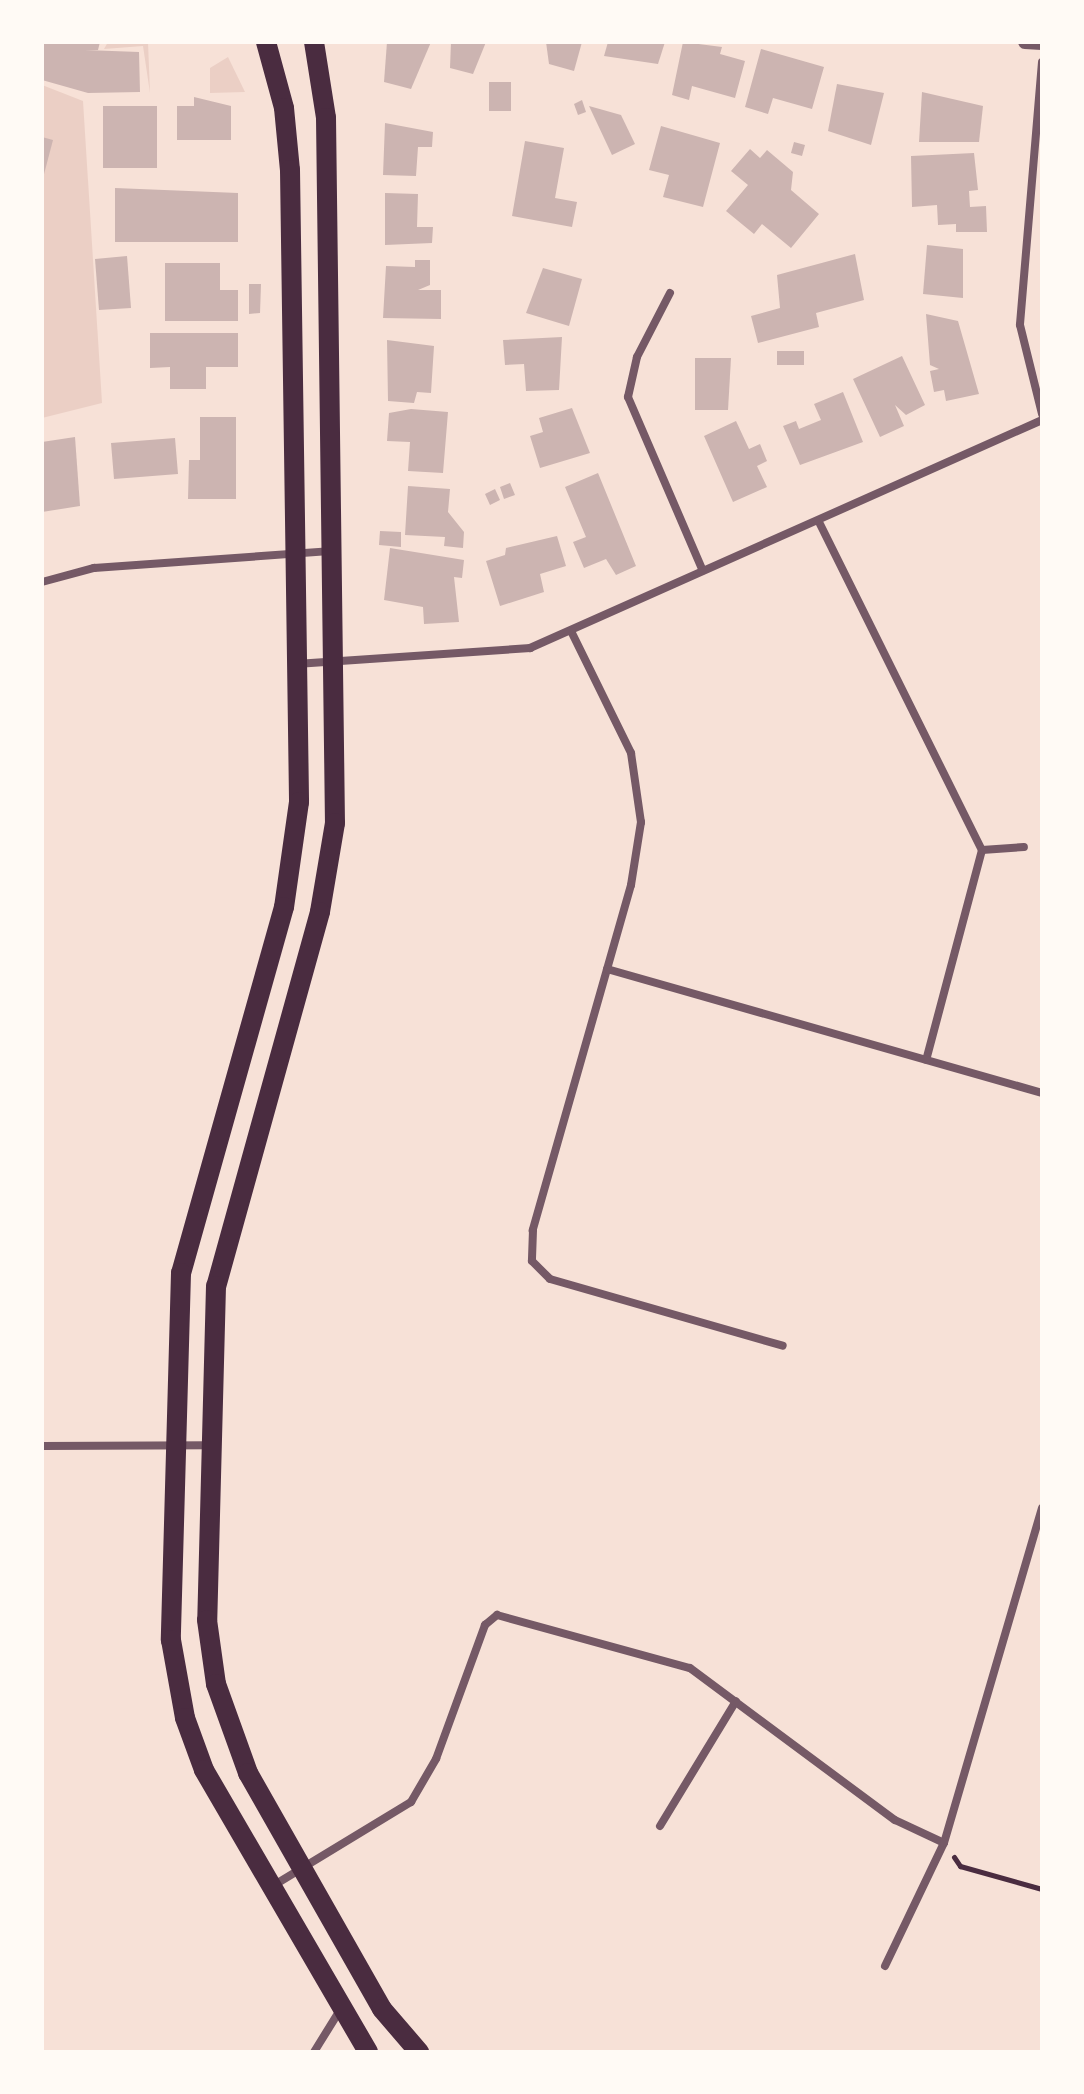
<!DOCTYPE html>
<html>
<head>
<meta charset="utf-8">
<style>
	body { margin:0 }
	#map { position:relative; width:1084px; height:2094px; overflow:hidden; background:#f7e1d7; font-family:"Times New Roman",serif }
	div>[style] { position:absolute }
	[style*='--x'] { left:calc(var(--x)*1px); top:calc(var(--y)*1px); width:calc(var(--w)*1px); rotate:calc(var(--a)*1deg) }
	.green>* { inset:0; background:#ebcfc5 }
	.building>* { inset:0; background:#ccb4b1 }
	.path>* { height:5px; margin:-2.5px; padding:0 2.5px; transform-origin:2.5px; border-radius:2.5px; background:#4a2c40 }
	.minor>* { height:8px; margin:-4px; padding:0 4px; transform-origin:4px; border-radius:4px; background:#755966 }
	.tertiary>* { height:14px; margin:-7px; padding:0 7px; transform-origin:7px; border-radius:7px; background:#755966 }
	.primary>* { height:20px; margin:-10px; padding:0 10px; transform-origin:10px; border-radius:10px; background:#4a2c40 }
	span { translate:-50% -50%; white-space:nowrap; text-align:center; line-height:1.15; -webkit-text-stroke:6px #fffaf5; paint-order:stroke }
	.frame { position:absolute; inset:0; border:44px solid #fffaf5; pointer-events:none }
</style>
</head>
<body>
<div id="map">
	<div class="green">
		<i style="clip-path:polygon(108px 42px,148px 42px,150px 93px,143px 46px,104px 49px)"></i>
		<i style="clip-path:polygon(228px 57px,245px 92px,210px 93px,210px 68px)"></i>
		<i style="clip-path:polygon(42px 85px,83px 101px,102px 403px,42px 418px)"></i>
	</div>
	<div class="building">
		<i style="clip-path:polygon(42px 42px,100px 42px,98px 50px,85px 50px,139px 52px,140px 92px,88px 93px,42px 80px)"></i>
		<i style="clip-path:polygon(387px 42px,431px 42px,411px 89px,384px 82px)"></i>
		<i style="clip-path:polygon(451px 42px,486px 42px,473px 74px,450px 68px)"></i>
		<i style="clip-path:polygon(546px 42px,582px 42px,574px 71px,549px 64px)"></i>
		<i style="clip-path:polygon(608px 42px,665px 42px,658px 64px,604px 56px)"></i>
		<i style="clip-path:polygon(683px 42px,722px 47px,720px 54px,745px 61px,735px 98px,692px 86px,689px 100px,672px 95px)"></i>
		<i style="clip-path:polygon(761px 49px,824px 67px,812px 109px,773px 98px,768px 114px,745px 107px)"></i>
		<i style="clip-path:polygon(489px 82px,511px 82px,511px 111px,489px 111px)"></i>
		<i style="clip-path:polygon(837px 84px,884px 93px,871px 145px,828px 131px)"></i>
		<i style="clip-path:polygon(922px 92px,983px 106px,979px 142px,919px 142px)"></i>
		<i style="clip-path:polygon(194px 97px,231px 106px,231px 140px,177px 140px,177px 106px,194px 106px)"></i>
		<i style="clip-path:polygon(582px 100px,586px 112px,578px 115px,574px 104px)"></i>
		<i style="clip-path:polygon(103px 106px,157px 106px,157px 168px,103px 168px)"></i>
		<i style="clip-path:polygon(589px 106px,621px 115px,635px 144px,612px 155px)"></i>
		<i style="clip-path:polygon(385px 123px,433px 132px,432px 147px,418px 147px,416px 176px,383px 175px)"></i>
		<i style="clip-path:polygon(661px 126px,720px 143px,703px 207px,663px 197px,669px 175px,649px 170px)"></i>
		<i style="clip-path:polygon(42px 137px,53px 140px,43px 178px,42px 178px)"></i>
		<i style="clip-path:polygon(525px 141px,564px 148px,555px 198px,577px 202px,572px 227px,512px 216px)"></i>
		<i style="clip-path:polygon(794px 142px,805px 145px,802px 156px,791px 153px)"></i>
		<i style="clip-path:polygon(750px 149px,760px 158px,767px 150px,793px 172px,791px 190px,819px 214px,791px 248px,762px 224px,754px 234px,726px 211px,748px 185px,731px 171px)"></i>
		<i style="clip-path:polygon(974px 153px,978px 190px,969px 191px,970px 207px,986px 206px,987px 232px,956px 232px,956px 224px,938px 225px,937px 205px,912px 207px,911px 156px)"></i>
		<i style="clip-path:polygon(115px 188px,238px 193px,238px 242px,115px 242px)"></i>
		<i style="clip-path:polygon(385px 193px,418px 194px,417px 227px,433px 227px,432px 243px,385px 245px)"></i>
		<i style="clip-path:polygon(927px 245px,963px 249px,963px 298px,923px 294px)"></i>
		<i style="clip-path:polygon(855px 254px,864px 300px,816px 313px,819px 327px,758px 343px,751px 316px,780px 308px,777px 275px)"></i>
		<i style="clip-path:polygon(127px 256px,131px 308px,99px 310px,95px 259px)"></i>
		<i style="clip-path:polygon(415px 260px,430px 260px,430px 285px,418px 290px,441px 290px,441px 319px,383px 318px,386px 266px,415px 267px)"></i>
		<i style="clip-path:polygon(165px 263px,220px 263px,220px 290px,238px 290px,238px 321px,165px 321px)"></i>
		<i style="clip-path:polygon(543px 268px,582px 279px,569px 326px,526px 313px)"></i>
		<i style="clip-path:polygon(249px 284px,261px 284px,260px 313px,249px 314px)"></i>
		<i style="clip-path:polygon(926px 314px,958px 321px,979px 394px,946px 401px,944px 390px,934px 392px,930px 371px,939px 369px,930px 365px)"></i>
		<i style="clip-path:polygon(150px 333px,238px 333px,238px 367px,206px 367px,206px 389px,170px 389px,170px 367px,150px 368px)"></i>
		<i style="clip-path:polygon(562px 337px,559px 390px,526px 391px,524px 364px,505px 365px,503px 340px)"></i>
		<i style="clip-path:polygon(387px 340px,434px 346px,431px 393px,417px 392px,414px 403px,388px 401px)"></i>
		<i style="clip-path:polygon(777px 351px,804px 351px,804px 365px,777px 365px)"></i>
		<i style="clip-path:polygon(902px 356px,925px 405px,906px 415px,895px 405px,904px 426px,880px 437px,853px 379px)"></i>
		<i style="clip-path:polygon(695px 358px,731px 358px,728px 410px,695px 410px)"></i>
		<i style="clip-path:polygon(843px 392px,863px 442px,800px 465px,783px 426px,796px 421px,799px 429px,821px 420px,814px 404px)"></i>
		<i style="clip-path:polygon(572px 408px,590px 453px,540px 468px,530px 436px,543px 432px,539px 418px)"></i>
		<i style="clip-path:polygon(411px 409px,448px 412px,443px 473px,408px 471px,410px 442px,387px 441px,389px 413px)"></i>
		<i style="clip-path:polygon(200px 417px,236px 417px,236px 499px,188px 499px,189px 460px,200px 460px)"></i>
		<i style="clip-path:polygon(736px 421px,749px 449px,760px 444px,767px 461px,757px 466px,767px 487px,733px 502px,704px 436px)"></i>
		<i style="clip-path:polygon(75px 437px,80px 506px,42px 512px,42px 442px)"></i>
		<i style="clip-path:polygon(175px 438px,178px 474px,114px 479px,111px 443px)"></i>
		<i style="clip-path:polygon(598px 473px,636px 566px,616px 575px,606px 559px,584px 568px,573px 542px,586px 537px,565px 487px)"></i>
		<i style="clip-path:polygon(510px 483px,515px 495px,504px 499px,500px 487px)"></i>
		<i style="clip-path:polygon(408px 486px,450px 489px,448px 512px,464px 532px,463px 548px,444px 546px,445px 537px,405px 535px)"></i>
		<i style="clip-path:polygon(495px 489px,500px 500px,490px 505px,485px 494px)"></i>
		<i style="clip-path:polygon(380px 531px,401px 532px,401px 547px,379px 545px)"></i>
		<i style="clip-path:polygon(557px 536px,566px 566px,540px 574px,544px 592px,500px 606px,486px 561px,505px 555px,506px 548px)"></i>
		<i style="clip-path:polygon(390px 548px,464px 560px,462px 578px,454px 577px,459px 622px,424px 624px,423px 607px,384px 600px)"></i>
	</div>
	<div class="path">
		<i style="--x:954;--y:1857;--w:11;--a:56"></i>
		<i style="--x:960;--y:1866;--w:85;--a:15.7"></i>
	</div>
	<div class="minor">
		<i style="--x:1042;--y:62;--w:264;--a:94.8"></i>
		<i style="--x:1020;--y:325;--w:92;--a:76.1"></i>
		<i style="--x:670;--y:293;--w:72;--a:117.3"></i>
		<i style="--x:637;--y:357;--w:41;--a:102.7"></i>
		<i style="--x:628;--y:397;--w:189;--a:66.7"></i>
		<i style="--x:819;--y:522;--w:366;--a:63.6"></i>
		<i style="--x:982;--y:850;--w:217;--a:104.9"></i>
		<i style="--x:42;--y:582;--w:54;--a:-15.1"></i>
		<i style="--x:94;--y:568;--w:236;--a:-4.1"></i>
		<i style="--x:571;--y:631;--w:136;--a:63.8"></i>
		<i style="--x:631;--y:753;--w:70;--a:81.8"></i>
		<i style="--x:641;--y:822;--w:64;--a:99"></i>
		<i style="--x:631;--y:885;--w:359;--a:105.9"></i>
		<i style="--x:533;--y:1230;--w:31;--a:92"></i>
		<i style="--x:532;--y:1261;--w:25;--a:45"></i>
		<i style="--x:550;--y:1279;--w:242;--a:16"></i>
		<i style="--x:296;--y:664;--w:235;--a:-3.9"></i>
		<i style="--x:530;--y:648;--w:560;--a:-24"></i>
		<i style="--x:982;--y:850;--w:42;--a:-4.1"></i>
		<i style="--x:607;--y:969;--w:452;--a:15.9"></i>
		<i style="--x:42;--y:1446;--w:167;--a:-0.3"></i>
		<i style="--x:660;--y:1826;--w:146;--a:-58.7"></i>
		<i style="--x:271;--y:1887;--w:164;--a:-31.3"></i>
		<i style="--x:411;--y:1802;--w:50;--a:-59.8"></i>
		<i style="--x:436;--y:1759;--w:143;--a:-69.9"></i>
		<i style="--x:485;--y:1625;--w:16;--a:-40"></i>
		<i style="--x:497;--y:1615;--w:200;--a:15.4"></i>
		<i style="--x:690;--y:1668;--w:255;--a:36.6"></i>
		<i style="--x:895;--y:1820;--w:54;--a:25.1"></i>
		<i style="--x:885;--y:1966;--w:136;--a:-64.4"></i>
		<i style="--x:944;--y:1843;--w:349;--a:-73.7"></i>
		<i style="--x:314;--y:2052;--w:49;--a:-58.2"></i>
	</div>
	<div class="tertiary">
		<i style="--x:1025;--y:42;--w:17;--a:3"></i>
	</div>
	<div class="primary">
		<i style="--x:266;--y:42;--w:68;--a:74.7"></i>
		<i style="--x:284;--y:108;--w:62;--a:84.5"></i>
		<i style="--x:290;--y:170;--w:632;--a:89.18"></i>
		<i style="--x:299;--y:802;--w:106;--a:98.1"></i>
		<i style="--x:284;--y:907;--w:380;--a:105.7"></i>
		<i style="--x:181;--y:1273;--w:367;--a:91.6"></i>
		<i style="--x:171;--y:1640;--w:79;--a:79.8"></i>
		<i style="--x:185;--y:1718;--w:55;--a:69.9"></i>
		<i style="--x:204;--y:1770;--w:326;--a:59.8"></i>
		<i style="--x:314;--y:42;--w:77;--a:81"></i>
		<i style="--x:326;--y:118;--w:705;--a:89.27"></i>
		<i style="--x:335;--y:823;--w:90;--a:99.6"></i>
		<i style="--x:320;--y:912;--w:388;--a:105.5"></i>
		<i style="--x:216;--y:1286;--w:334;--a:91.5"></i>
		<i style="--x:207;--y:1620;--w:65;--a:82"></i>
		<i style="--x:216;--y:1684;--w:95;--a:70.2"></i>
		<i style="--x:248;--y:1773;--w:271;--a:60.4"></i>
		<i style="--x:382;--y:2009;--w:57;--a:49.3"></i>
	</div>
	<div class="frame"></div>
</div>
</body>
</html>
